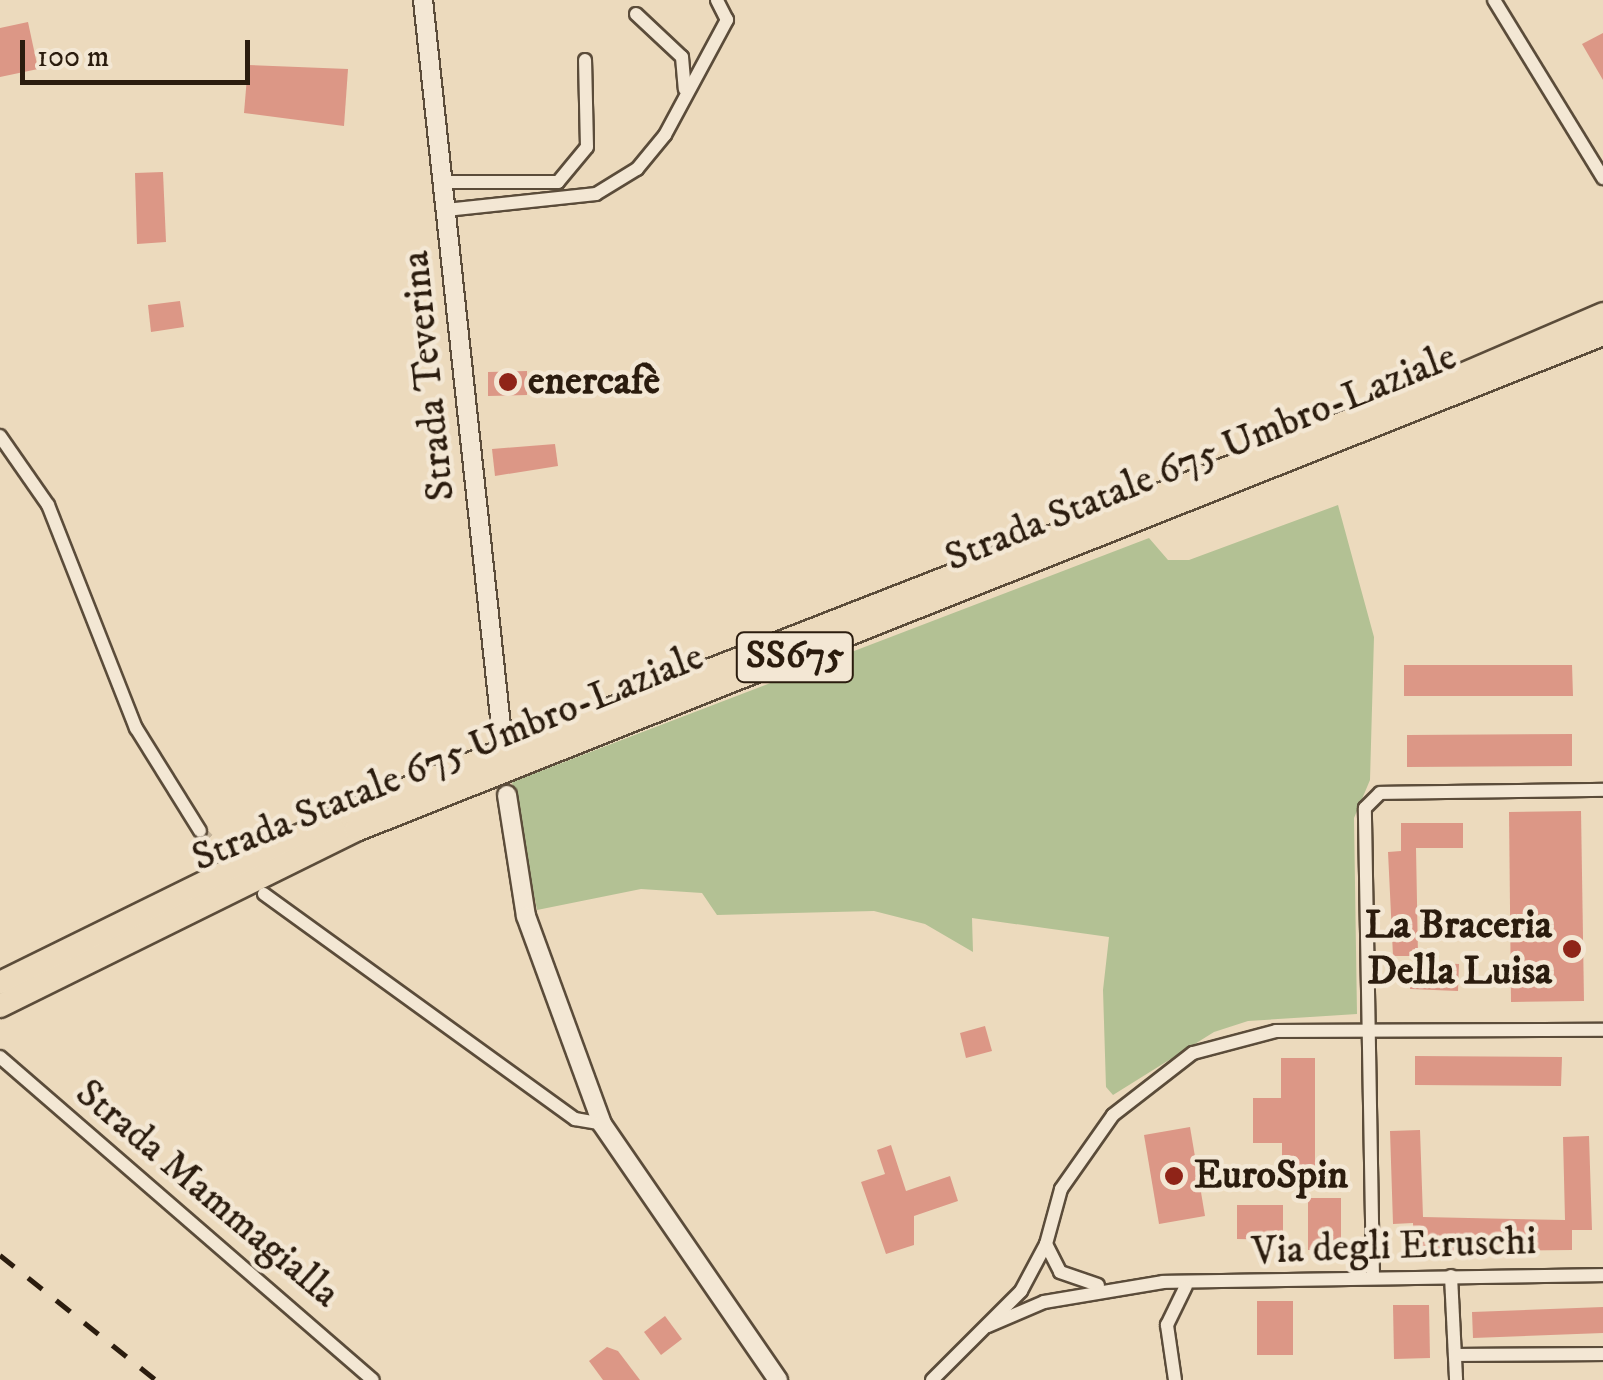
<!DOCTYPE html>
<html>
<head>
<meta charset="utf-8">
<style>
	body { margin:0 }
	#map { position:relative; width:1603px; height:1380px; overflow:hidden; background:#ecdabd; font-family:"IM FELL DW Pica",serif }
	div>[style] { position:absolute }
	[style*='--x'] { left:calc(var(--x)*1px); top:calc(var(--y)*1px); width:calc(var(--w)*1px); rotate:calc(var(--a)*1deg) }
	.green>* { inset:0; background:#b3c194 }
	.building>* { inset:0; background:#dc9786 }
	.minor-tunnel>* { height:12px; margin-top:-6px; transform-origin:0; background:repeating-linear-gradient(90deg,#c5b49a 0 12px,transparent 0 18px) }
	.roads { filter:drop-shadow(2px 0 #5b4c3a) drop-shadow(-2px 0 #5b4c3a) drop-shadow(0 2px #5b4c3a) drop-shadow(0 -2px #5b4c3a) }
	.minor>* { height:12px; margin:-6px; padding:0 6px; transform-origin:6px; border-radius:6px; background:#f3e7d4 }
	.secondary>* { height:18px; margin:-9px; padding:0 9px; transform-origin:9px; border-radius:9px; background:#f3e7d4 }
	.trunk>* { height:22px; margin:-11px; padding:0 11px; transform-origin:11px; border-radius:11px; background:#ecdabd }
	.rail>* { height:5px; margin-top:-2.5px; transform-origin:0; background:repeating-linear-gradient(90deg,#2b1c0e 0 18px,transparent 0 36px) }
	.dots>* { width:28px; height:28px; translate:-50% -50%; box-sizing:border-box; border:5px solid #f3e7d4; border-radius:50% }
	span { translate:-50% -50%; white-space:nowrap; text-align:center; line-height:1.15; -webkit-text-stroke:9px #f3e7d4; paint-order:stroke }
	.shield-label span { padding:2px 8px; background:#f3e7d4; border:2px solid; border-radius:8px; -webkit-text-stroke-width:0 }
	.shield-label { font-size:38px; color:#2b1c0e; font-weight:700 }
	.street-label { font-size:40px; color:#2b1c0e }
	.poi-label { font-size:40px; color:#2b1c0e; font-weight:700 }
	.left { translate:0 -50%; text-align:left }
	.right { translate:-100% -50%; text-align:right }
	.scale { position:absolute; left:20px; top:40px; width:230px; height:45px; box-sizing:border-box; border:5px solid #2b1c0e; border-top:0; padding-left:12px; font-size:30px; line-height:35px; white-space:nowrap; color:#2b1c0e; -webkit-text-stroke:8px #f3e7d4; paint-order:stroke }
</style>
</head>
<body>
<div id="map">
	<div class="green">
		<i style="clip-path:polygon(1338px 505px,1374px 637px,1370px 780px,1354px 818px,1357px 1014px,1248px 1021px,1214px 1032px,1113px 1095px,1106px 1087px,1103px 990px,1109px 937px,972px 918px,973px 952px,925px 924px,874px 911px,717px 915px,702px 893px,641px 889px,537px 910px,512px 782px,1149px 538px,1168px 560px,1189px 560px)"></i>
	</div>
	<div class="building">
		<i style="clip-path:polygon(28px 22px,38px 69px,0 77px,0 28px)"></i>
		<i style="clip-path:polygon(1603px 33px,1603px 80px,1582px 44px)"></i>
		<i style="clip-path:polygon(248px 65px,348px 69px,344px 126px,244px 113px)"></i>
		<i style="clip-path:polygon(163px 172px,166px 242px,137px 244px,135px 173px)"></i>
		<i style="clip-path:polygon(180px 301px,184px 327px,151px 332px,148px 305px)"></i>
		<i style="clip-path:polygon(527px 371px,527px 395px,488px 396px,488px 372px)"></i>
		<i style="clip-path:polygon(555px 444px,558px 466px,495px 476px,492px 449px)"></i>
		<i style="clip-path:polygon(1404px 665px,1572px 665px,1573px 696px,1404px 696px)"></i>
		<i style="clip-path:polygon(1572px 734px,1572px 766px,1407px 767px,1407px 735px)"></i>
		<i style="clip-path:polygon(1581px 811px,1584px 1001px,1511px 1002px,1509px 812px)"></i>
		<i style="clip-path:polygon(1401px 823px,1463px 823px,1463px 848px,1416px 848px,1418px 956px,1393px 956px,1388px 852px,1401px 851px)"></i>
		<i style="clip-path:polygon(1411px 962px,1459px 964px,1458px 991px,1410px 989px)"></i>
		<i style="clip-path:polygon(985px 1026px,992px 1051px,966px 1058px,960px 1033px)"></i>
		<i style="clip-path:polygon(1415px 1056px,1562px 1057px,1561px 1086px,1415px 1085px)"></i>
		<i style="clip-path:polygon(1281px 1058px,1315px 1058px,1315px 1177px,1282px 1177px,1282px 1143px,1253px 1143px,1253px 1098px,1281px 1098px)"></i>
		<i style="clip-path:polygon(1190px 1127px,1205px 1216px,1159px 1224px,1144px 1135px)"></i>
		<i style="clip-path:polygon(1420px 1130px,1423px 1217px,1565px 1220px,1563px 1137px,1589px 1136px,1592px 1230px,1572px 1230px,1572px 1250px,1414px 1252px,1413px 1223px,1393px 1224px,1390px 1131px)"></i>
		<i style="clip-path:polygon(891px 1145px,906px 1191px,950px 1176px,958px 1201px,914px 1216px,914px 1245px,886px 1254px,861px 1182px,885px 1174px,877px 1150px)"></i>
		<i style="clip-path:polygon(1308px 1198px,1341px 1198px,1341px 1250px,1308px 1250px)"></i>
		<i style="clip-path:polygon(1237px 1205px,1283px 1205px,1283px 1240px,1237px 1239px)"></i>
		<i style="clip-path:polygon(1257px 1301px,1293px 1301px,1293px 1355px,1257px 1355px)"></i>
		<i style="clip-path:polygon(1393px 1305px,1429px 1305px,1430px 1358px,1394px 1359px)"></i>
		<i style="clip-path:polygon(1603px 1307px,1603px 1333px,1473px 1338px,1472px 1312px)"></i>
		<i style="clip-path:polygon(665px 1316px,682px 1339px,661px 1355px,644px 1332px)"></i>
		<i style="clip-path:polygon(607px 1347px,618px 1351px,640px 1380px,603px 1380px,589px 1361px)"></i>
	</div>
	<div class="minor-tunnel">
		<i style="--x:200;--y:831;--w:53;--a:44.2"></i>
	</div>
	<div class="roads">
		<div class="minor">
			<i style="--x:1494;--y:0;--w:209;--a:58.5"></i>
			<i style="--x:636;--y:14;--w:63;--a:43.1"></i>
			<i style="--x:682;--y:57;--w:32;--a:85"></i>
			<i style="--x:443;--y:182;--w:115;--a:0"></i>
			<i style="--x:558;--y:182;--w:45;--a:-50.4"></i>
			<i style="--x:587;--y:147;--w:87;--a:-91.3"></i>
			<i style="--x:446;--y:210;--w:151;--a:-6.1"></i>
			<i style="--x:596;--y:194;--w:48;--a:-31.4"></i>
			<i style="--x:637;--y:169;--w:44;--a:-50.5"></i>
			<i style="--x:665;--y:135;--w:131;--a:-61.7"></i>
			<i style="--x:727;--y:20;--w:22;--a:-117"></i>
			<i style="--x:0;--y:436;--w:84;--a:55.2"></i>
			<i style="--x:48;--y:505;--w:240;--a:68.5"></i>
			<i style="--x:136;--y:728;--w:121;--a:58.1"></i>
			<i style="--x:264;--y:894;--w:384;--a:35.9"></i>
			<i style="--x:575;--y:1119;--w:27;--a:10"></i>
			<i style="--x:0;--y:1057;--w:493;--a:40.9"></i>
			<i style="--x:1046;--y:1244;--w:31;--a:63"></i>
			<i style="--x:1060;--y:1272;--w:40;--a:18.9"></i>
			<i style="--x:1451;--y:1276;--w:104;--a:87.2"></i>
			<i style="--x:1373;--y:1277;--w:469;--a:-91"></i>
			<i style="--x:1365;--y:808;--w:21;--a:-45"></i>
			<i style="--x:1380;--y:793;--w:223;--a:-0.8"></i>
			<i style="--x:988;--y:1326;--w:61;--a:-23.2"></i>
			<i style="--x:1044;--y:1302;--w:121;--a:-9.5"></i>
			<i style="--x:1163;--y:1282;--w:440;--a:-0.9"></i>
			<i style="--x:1456;--y:1355;--w:147;--a:-0.4"></i>
			<i style="--x:932;--y:1380;--w:126;--a:-45"></i>
			<i style="--x:1021;--y:1291;--w:53;--a:-62"></i>
			<i style="--x:1046;--y:1244;--w:57;--a:-74.7"></i>
			<i style="--x:1061;--y:1189;--w:90;--a:-54.9"></i>
			<i style="--x:1113;--y:1115;--w:101;--a:-37.8"></i>
			<i style="--x:1193;--y:1053;--w:86;--a:-14.8"></i>
			<i style="--x:1276;--y:1031;--w:327;--a:-0.2"></i>
			<i style="--x:1175;--y:1380;--w:56;--a:-98.3"></i>
			<i style="--x:1167;--y:1325;--w:43;--a:-64"></i>
		</div>
		<div class="secondary">
			<i style="--x:423;--y:0;--w:749;--a:83.87"></i>
			<i style="--x:507;--y:795;--w:122;--a:81.1"></i>
			<i style="--x:526;--y:916;--w:221;--a:69.9"></i>
			<i style="--x:602;--y:1124;--w:311;--a:55.5"></i>
		</div>
		<div class="trunk">
			<i style="--x:0;--y:983;--w:387;--a:-26.2"></i>
			<i style="--x:347;--y:812;--w:1144;--a:-21.32"></i>
			<i style="--x:1413;--y:396;--w:207;--a:-23.3"></i>
			<i style="--x:0;--y:1006;--w:397;--a:-26.3"></i>
			<i style="--x:356;--y:830;--w:1342;--a:-21.69"></i>
		</div>
	</div>
	<div class="rail">
		<i style="--x:0;--y:1255;--w:200;--a:38.7"></i>
	</div>
	<div class="dots">
		<i style="left:508px;top:382px;background:#8f2418"></i>
		<i style="left:1572px;top:949px;background:#8f2418"></i>
		<i style="left:1174px;top:1176px;background:#8f2418"></i>
	</div>
	<div class="shield-label">
		<span style="left:795px;top:657px">SS675</span>
	</div>
	<div class="street-label">
		<span style="left:429px;top:376px;rotate:-96deg">Strada Teverina</span>
		<span style="left:1201px;top:458px;rotate:-22deg">Strada Statale 675 Umbro-Laziale</span>
		<span style="left:448px;top:758px;rotate:-22deg">Strada Statale 675 Umbro-Laziale</span>
		<span style="left:207px;top:1194px;rotate:40deg">Strada Mammagialla</span>
		<span style="left:1394px;top:1247px;rotate:-2deg">Via degli Etruschi</span>
	</div>
	<div class="poi-label">
		<span class="left" style="left:528px;top:382px">enercafè</span>
		<span class="right" style="left:1552px;top:949px">La Braceria<br>Della Luisa</span>
		<span class="left" style="left:1194px;top:1176px">EuroSpin</span>
	</div>
	<div class="scale">100 m</div>
</div>
</body>
</html>
